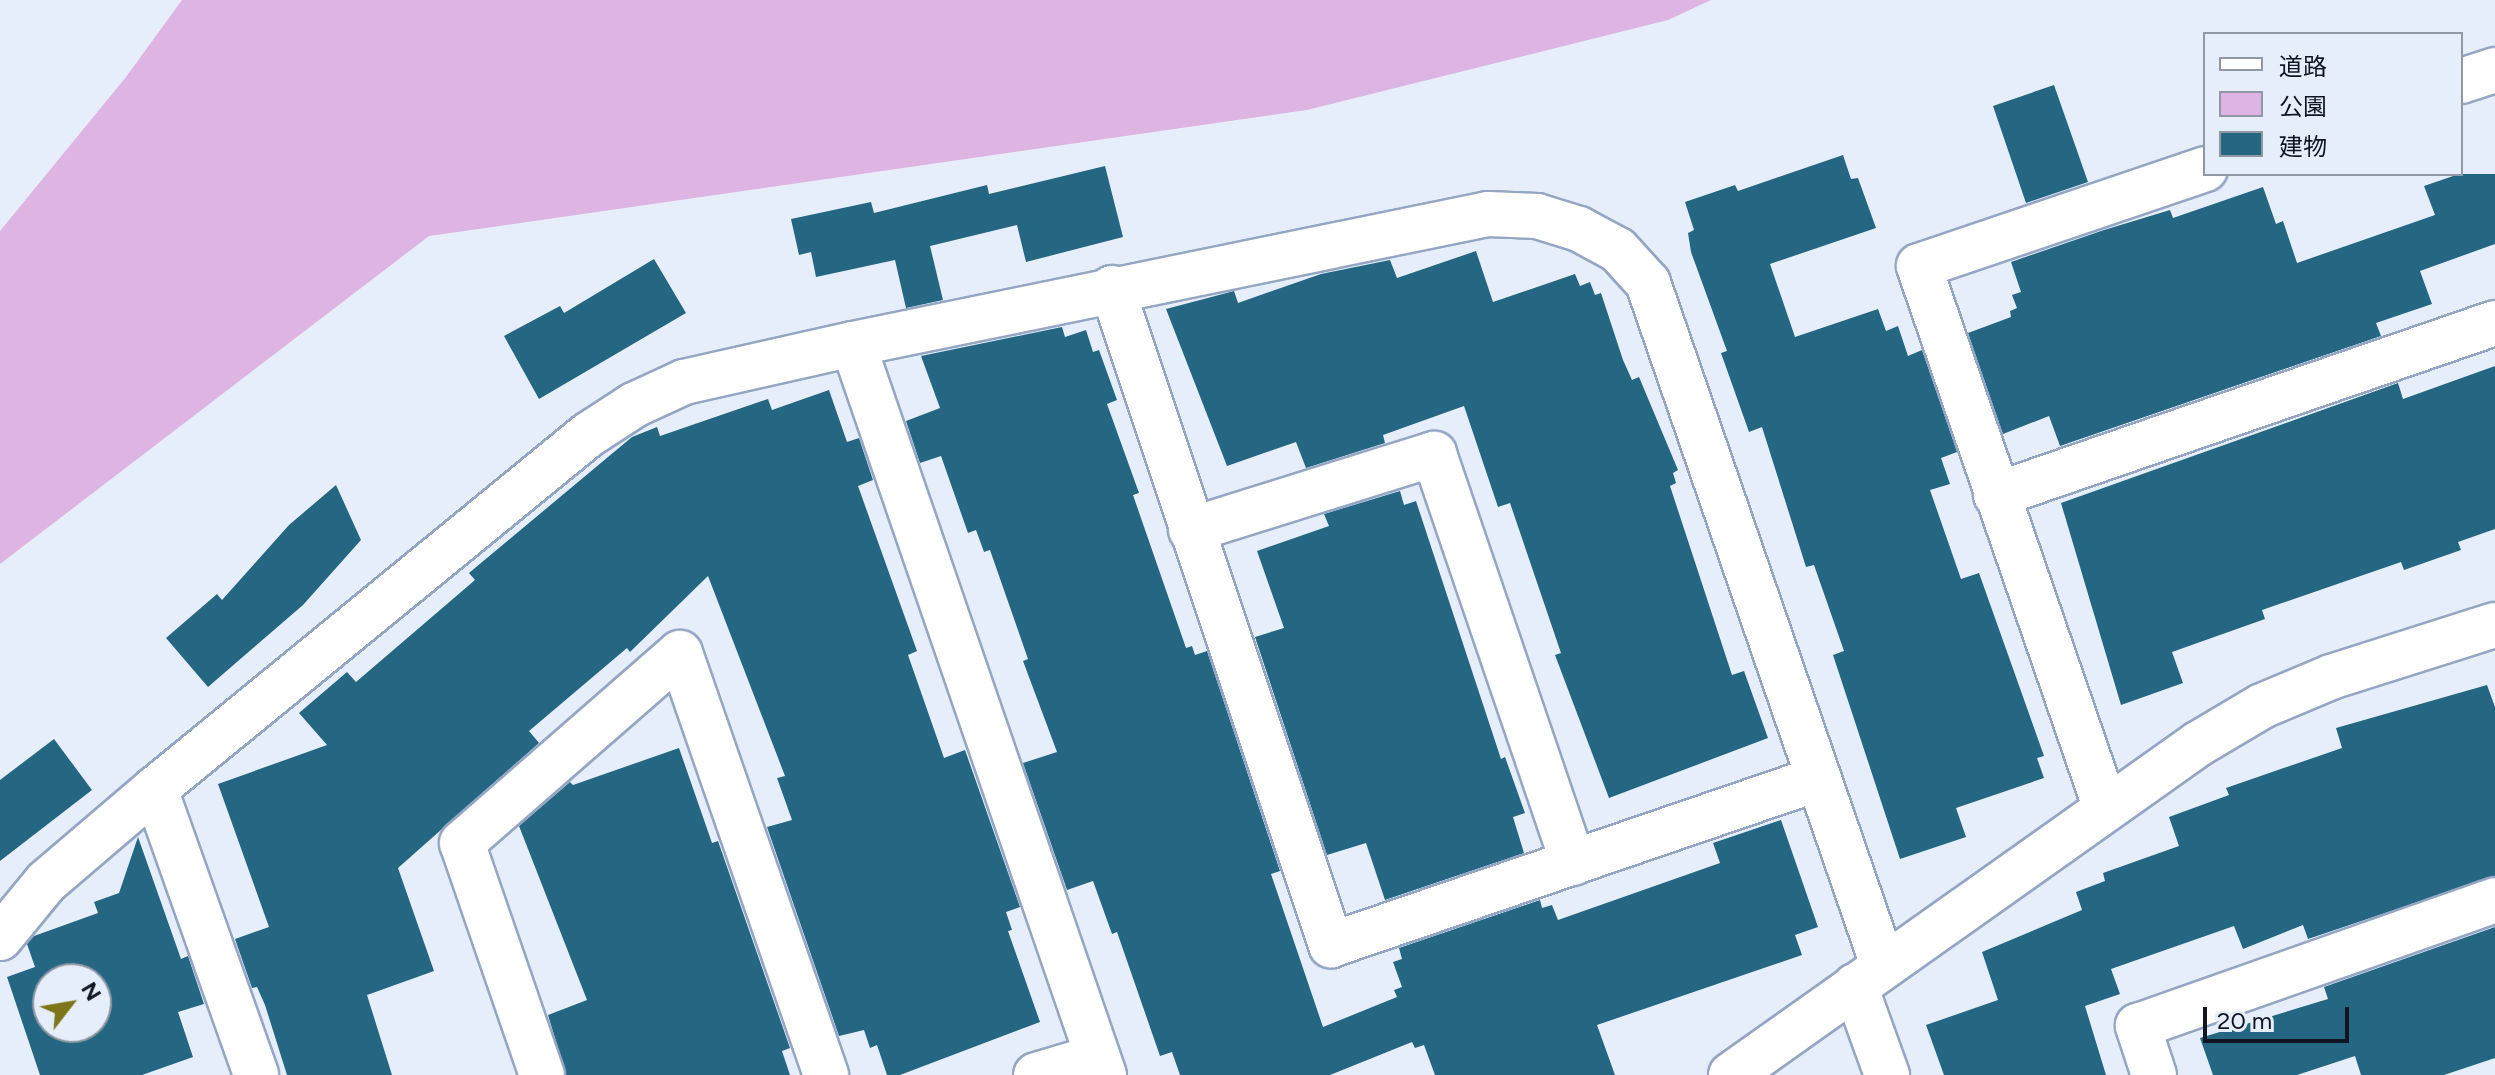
<!DOCTYPE html>
<html>
<head>
<meta charset="utf-8">
<style>
	body { margin:0 }
	#map { position:relative; width:2495px; height:1075px; overflow:hidden; background:#e6eefb; font-family:Figtree,"Noto Sans JP",sans-serif }
	div>[style] { position:absolute }
	[style*='--x'] { left:calc(var(--x)*1px); top:calc(var(--y)*1px); width:calc(var(--w)*1px); rotate:calc(var(--a)*1deg) }
	.green>* { inset:0; background:#deb4e2 }
	.building>* { inset:0; background:#256782 }
	.roads { filter:drop-shadow(2px 0 #95a6c4) drop-shadow(-2px 0 #95a6c4) drop-shadow(0 2px #95a6c4) drop-shadow(0 -2px #95a6c4) }
	.minor>* { height:44px; margin:-22px; padding:0 22px; transform-origin:22px; border-radius:22px; background:#fff }
	span { translate:-50% -50%; white-space:nowrap; text-align:center; line-height:1.15; -webkit-text-stroke:8px #e6eefb; paint-order:stroke }
	.legend { position:absolute; left:2203px; top:32px; width:260px; height:144px; box-sizing:border-box; background:#e6eefb; border:2px solid #9098a4; margin:0; padding:10px 14px; list-style:none; font-size:24px; color:#101621 }
	.legend li { display:flex; align-items:center; gap:16px; height:40px }
	.legend b { width:40px; border:2px solid #9098a4 }
	.north { position:absolute; left:32px; top:963px; width:80px; height:80px; box-sizing:border-box; background:#e6eefb; border:2px solid #9098a4; border-radius:50%; rotate:59deg; font-size:22px; font-weight:700; line-height:32px; text-align:center; color:#101621 }
	.north::after { content:''; display:block; margin:auto; width:28px; height:36px; background:#7e7518; clip-path:polygon(50% 0,100% 100%,50% 72%,0 100%) }
	.scale { position:absolute; left:2203px; top:1007px; width:146px; height:36px; box-sizing:border-box; border:4px solid #101621; border-top:0; padding-left:10px; font-size:24px; line-height:28px; white-space:nowrap; color:#101621; -webkit-text-stroke:6px #e6eefb; paint-order:stroke }
</style>
</head>
<body>
<div id="map">
	<div class="green">
		<i style="clip-path:polygon(182px 0,1711px 0,1668px 20px,1307px 110px,429px 236px,0 564px,0 231px,126px 77px)"></i>
	</div>
	<div class="building">
		<i style="clip-path:polygon(2054px 85px,2088px 182px,2026px 203px,1993px 106px)"></i>
		<i style="clip-path:polygon(1843px 155px,1851px 179px,1858px 178px,1876px 228px,1770px 264px,1795px 337px,1878px 309px,1886px 331px,1898px 326px,1908px 356px,1922px 350px,1957px 452px,1941px 458px,1950px 484px,1930px 490px,1961px 579px,1979px 573px,2044px 756px,2037px 758px,2044px 778px,1956px 808px,1966px 837px,1900px 859px,1833px 655px,1844px 651px,1814px 565px,1806px 567px,1762px 427px,1749px 432px,1721px 353px,1727px 351px,1691px 252px,1688px 233px,1694px 230px,1685px 202px,1735px 185px,1738px 191px)"></i>
		<i style="clip-path:polygon(1105px 166px,1123px 237px,1026px 262px,1017px 225px,930px 246px,943px 300px,906px 308px,895px 260px,816px 277px,811px 252px,799px 255px,791px 219px,871px 202px,874px 213px,987px 185px,989px 194px)"></i>
		<i style="clip-path:polygon(2459px 174px,2495px 174px,2495px 244px,2420px 271px,2432px 304px,2376px 323px,2381px 336px,2060px 446px,2049px 416px,2003px 434px,1968px 333px,2011px 317px,2010px 311px,2017px 308px,2012px 295px,2021px 292px,2011px 262px,2104px 230px,2170px 210px,2173px 218px,2263px 187px,2276px 224px,2283px 221px,2297px 263px,2435px 215px,2424px 186px)"></i>
		<i style="clip-path:polygon(1476px 251px,1493px 302px,1575px 274px,1580px 286px,1590px 282px,1595px 295px,1601px 293px,1623px 360px,1632px 380px,1639px 377px,1678px 470px,1673px 473px,1676px 483px,1670px 486px,1732px 675px,1744px 671px,1768px 738px,1609px 798px,1555px 655px,1561px 653px,1510px 503px,1498px 507px,1464px 406px,1383px 435px,1385px 443px,1306px 468px,1296px 442px,1227px 466px,1166px 309px,1234px 291px,1238px 303px,1321px 274px,1390px 260px,1397px 278px)"></i>
		<i style="clip-path:polygon(654px 259px,686px 313px,539px 399px,504px 336px,560px 306px,564px 313px)"></i>
		<i style="clip-path:polygon(1062px 327px,1065px 337px,1086px 330px,1093px 352px,1099px 350px,1117px 400px,1107px 404px,1139px 493px,1133px 495px,1186px 648px,1192px 646px,1195px 655px,1207px 651px,1280px 871px,1271px 874px,1323px 1027px,1397px 997px,1394px 990px,1402px 987px,1393px 962px,1402px 959px,1399px 948px,1540px 900px,1542px 908px,1552px 905px,1558px 920px,1720px 863px,1713px 843px,1781px 820px,1818px 927px,1795px 935px,1802px 955px,1597px 1025px,1615px 1075px,1435px 1075px,1424px 1045px,1415px 1048px,1412px 1042px,1330px 1075px,1180px 1075px,1172px 1052px,1160px 1056px,1117px 932px,1112px 934px,1093px 881px,1067px 890px,1023px 763px,1057px 752px,1023px 661px,1028px 659px,990px 550px,984px 552px,976px 530px,968px 533px,941px 456px,920px 463px,906px 421px,940px 408px,921px 356px)"></i>
		<i style="clip-path:polygon(2495px 366px,2495px 529px,2458px 542px,2461px 550px,2404px 570px,2401px 562px,2262px 610px,2265px 619px,2172px 652px,2183px 683px,2121px 705px,2061px 503px,2398px 383px,2403px 399px)"></i>
		<i style="clip-path:polygon(829px 390px,847px 442px,859px 438px,873px 480px,858px 486px,917px 651px,908px 655px,944px 758px,965px 750px,1020px 907px,1006px 912px,1012px 930px,1008px 931px,1040px 1022px,900px 1075px,887px 1075px,877px 1045px,870px 1048px,864px 1030px,839px 1036px,767px 827px,792px 820px,777px 778px,785px 776px,708px 576px,630px 652px,627px 648px,529px 731px,539px 743px,398px 868px,434px 971px,367px 995px,392px 1075px,287px 1075px,265px 1005px,257px 987px,252px 988px,235px 939px,269px 927px,218px 784px,327px 745px,299px 713px,347px 672px,356px 682px,475px 580px,469px 573px,632px 437px,657px 427px,660px 436px,768px 399px,772px 410px)"></i>
		<i style="clip-path:polygon(336px 485px,361px 540px,303px 605px,208px 687px,166px 638px,217px 594px,222px 600px,289px 525px)"></i>
		<i style="clip-path:polygon(1400px 491px,1404px 505px,1416px 501px,1501px 759px,1505px 757px,1525px 813px,1513px 817px,1524px 853px,1385px 900px,1366px 843px,1327px 855px,1255px 637px,1284px 628px,1257px 551px,1329px 526px,1324px 514px)"></i>
		<i style="clip-path:polygon(2487px 685px,2495px 707px,2495px 876px,2308px 939px,2303px 925px,2243px 949px,2234px 926px,2111px 969px,2120px 994px,2085px 1006px,2106px 1075px,1944px 1075px,1926px 1025px,1998px 1000px,1982px 952px,2082px 910px,2076px 892px,2105px 881px,2103px 873px,2179px 846px,2169px 817px,2229px 795px,2226px 788px,2342px 748px,2336px 728px)"></i>
		<i style="clip-path:polygon(54px 739px,92px 790px,0 861px,0 780px)"></i>
		<i style="clip-path:polygon(679px 748px,712px 843px,718px 841px,790px 1048px,782px 1051px,790px 1075px,566px 1075px,548px 1015px,587px 1000px,519px 826px,570px 782px,573px 785px)"></i>
		<i style="clip-path:polygon(evenodd,138px 837px,181px 959px,188px 956px,204px 1004px,178px 1012px,193px 1057px,142px 1075px,40px 1075px,7px 977px,35px 967px,27px 944px,34px 936px,98px 913px,94px 902px,119px 893px,138px 837px,48px 979px,96px 979px,96px 1027px,48px 1027px,48px 979px)"></i>
		<i style="clip-path:polygon(2495px 927px,2495px 1058px,2444px 1075px,2361px 1075px,2355px 1056px,2297px 1075px,2213px 1075px,2200px 1038px,2328px 999px,2324px 987px)"></i>
	</div>
	<div class="roads">
		<div class="minor">
			<i style="--x:2461;--y:81;--w:36;--a:-18"></i>
			<i style="--x:1112;--y:288;--w:693;--a:71.57"></i>
			<i style="--x:1331;--y:945;--w:514;--a:-18.86"></i>
			<i style="--x:853;--y:344;--w:773;--a:71.05"></i>
			<i style="--x:1996;--y:495;--w:528;--a:-19.02"></i>
			<i style="--x:1191;--y:530;--w:255;--a:-17.4"></i>
			<i style="--x:1434;--y:454;--w:432;--a:71.2"></i>
			<i style="--x:155;--y:789;--w:303;--a:70.5"></i>
			<i style="--x:2105;--y:806;--w:571;--a:-109.01"></i>
			<i style="--x:1919;--y:266;--w:302;--a:-18.7"></i>
			<i style="--x:0;--y:938;--w:72;--a:-50.6"></i>
			<i style="--x:46;--y:882;--w:143;--a:-40.5"></i>
			<i style="--x:155;--y:789;--w:559;--a:-39.27"></i>
			<i style="--x:588;--y:435;--w:55;--a:-33.1"></i>
			<i style="--x:634;--y:405;--w:55;--a:-24.7"></i>
			<i style="--x:684;--y:382;--w:173;--a:-12.7"></i>
			<i style="--x:853;--y:344;--w:648;--a:-11.57"></i>
			<i style="--x:1488;--y:214;--w:49;--a:2.3"></i>
			<i style="--x:1537;--y:216;--w:44;--a:17.2"></i>
			<i style="--x:1579;--y:229;--w:44;--a:28.3"></i>
			<i style="--x:1618;--y:250;--w:45;--a:47.7"></i>
			<i style="--x:1648;--y:283;--w:721;--a:70.99"></i>
			<i style="--x:1855;--y:986;--w:95;--a:70.2"></i>
			<i style="--x:542;--y:1075;--w:245;--a:-109"></i>
			<i style="--x:462;--y:843;--w:289;--a:-41.1"></i>
			<i style="--x:680;--y:653;--w:447;--a:70.9"></i>
			<i style="--x:1036;--y:1075;--w:64;--a:-16.4"></i>
			<i style="--x:1731;--y:1075;--w:572;--a:-35.33"></i>
			<i style="--x:2198;--y:744;--w:74;--a:-30.7"></i>
			<i style="--x:2262;--y:706;--w:75;--a:-22.8"></i>
			<i style="--x:2331;--y:677;--w:172;--a:-17.6"></i>
			<i style="--x:2154;--y:1075;--w:52;--a:-108.1"></i>
			<i style="--x:2138;--y:1026;--w:379;--a:-19.4"></i>
		</div>
	</div>
	<ul class="legend">
	<li><b style="height:10px;background:#fff"></b>道路</li>
	<li><b style="height:22px;background:#deb4e2"></b>公園</li>
	<li><b style="height:22px;background:#256782"></b>建物</li>
	</ul>
	<div class="north">N</div>
	<div class="scale">20 m</div>
</div>
</body>
</html>
